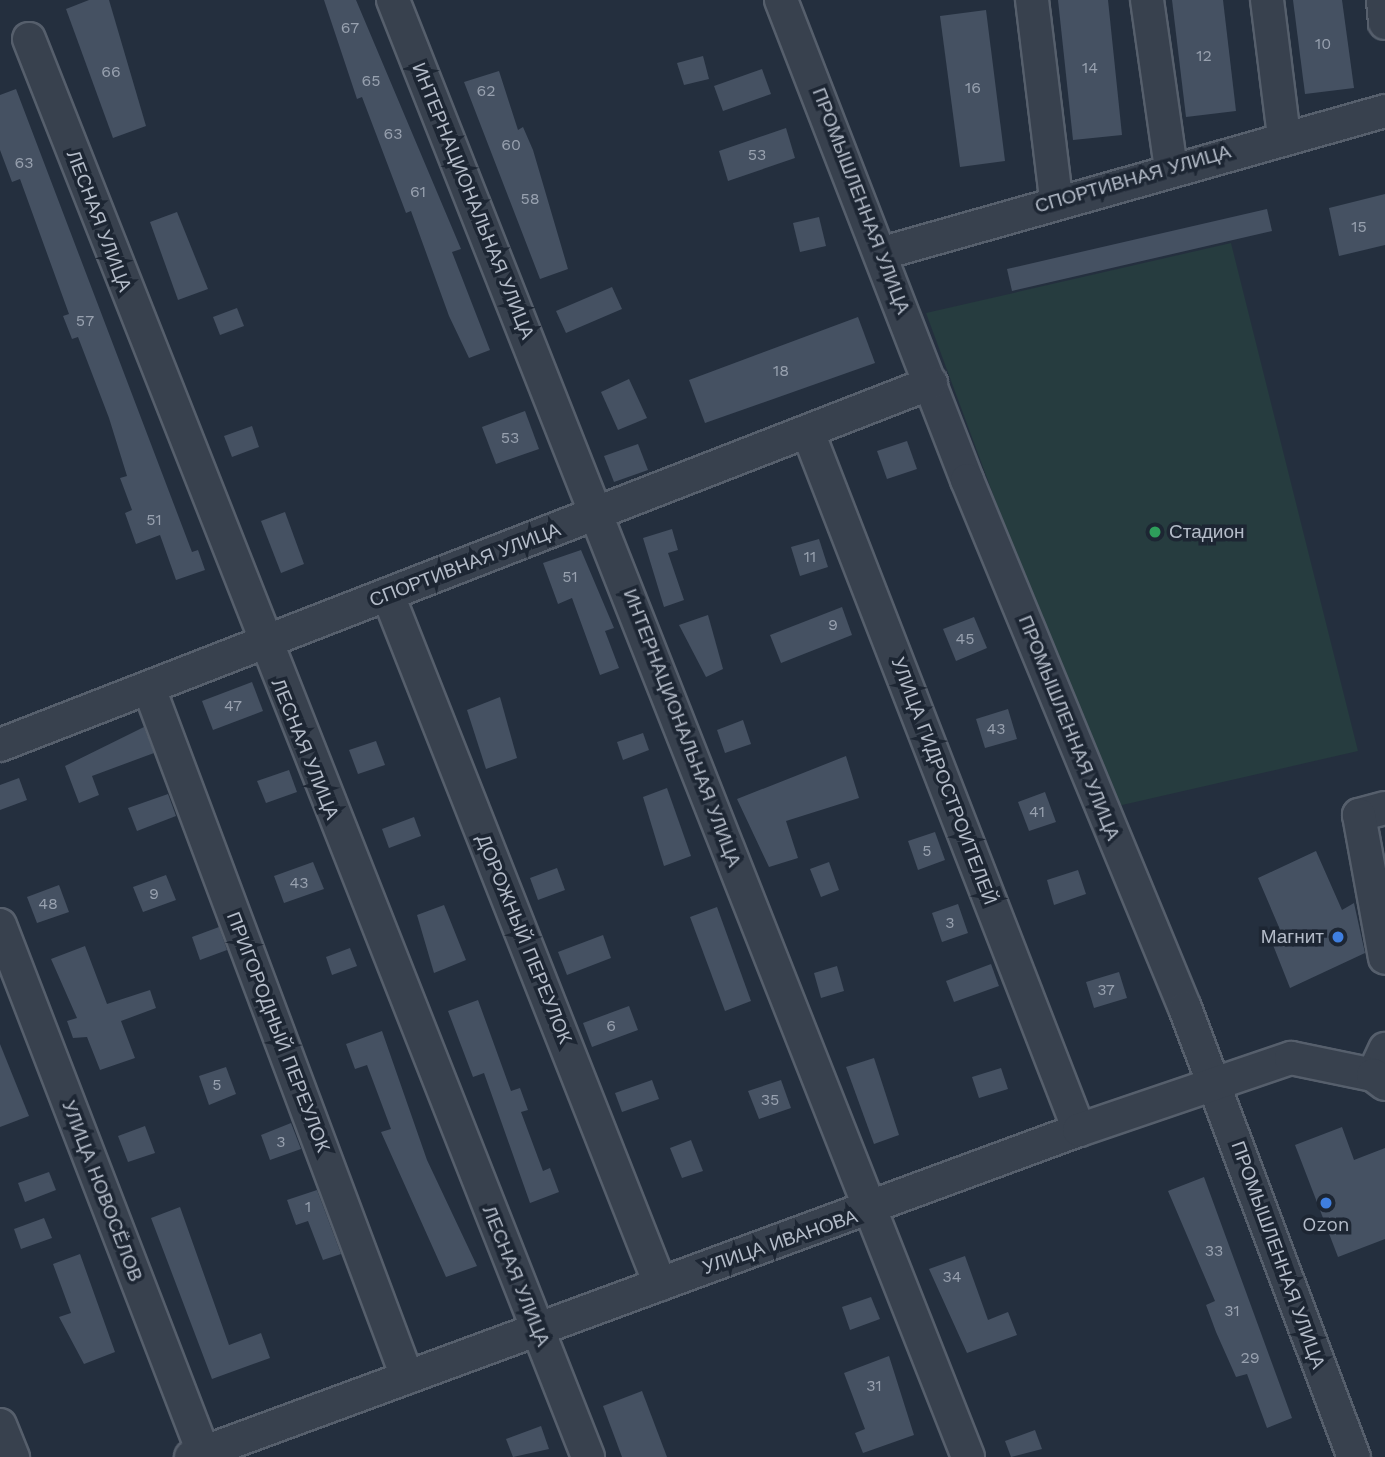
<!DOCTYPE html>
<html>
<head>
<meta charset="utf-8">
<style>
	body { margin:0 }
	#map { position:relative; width:1385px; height:1457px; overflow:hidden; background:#242f3e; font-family:"Work Sans",sans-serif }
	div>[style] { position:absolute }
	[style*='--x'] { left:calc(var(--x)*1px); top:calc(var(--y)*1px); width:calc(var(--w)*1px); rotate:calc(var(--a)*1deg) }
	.green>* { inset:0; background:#263c3f }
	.building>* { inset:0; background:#455162 }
	.roads { filter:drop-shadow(2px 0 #565f6c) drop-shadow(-2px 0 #565f6c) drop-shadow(0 2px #565f6c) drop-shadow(0 -2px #565f6c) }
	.minor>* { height:32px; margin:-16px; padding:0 16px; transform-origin:16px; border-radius:16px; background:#38414e }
	.dots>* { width:19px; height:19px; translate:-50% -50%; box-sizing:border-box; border:4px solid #1d2633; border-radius:50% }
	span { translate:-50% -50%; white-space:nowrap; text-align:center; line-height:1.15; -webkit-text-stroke:7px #1d2633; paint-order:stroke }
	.number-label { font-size:16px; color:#98a1af }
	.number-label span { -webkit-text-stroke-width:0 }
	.street-label { font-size:19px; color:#b4bcc9 }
	.poi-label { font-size:19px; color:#b4bcc9 }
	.left { translate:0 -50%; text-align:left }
	.right { translate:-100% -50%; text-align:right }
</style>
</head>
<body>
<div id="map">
	<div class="green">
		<i style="clip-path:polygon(1231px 243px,1358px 751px,1109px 808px,926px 313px)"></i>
	</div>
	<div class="building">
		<i style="clip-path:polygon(89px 0,109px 0,146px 126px,113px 138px,66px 9px)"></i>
		<i style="clip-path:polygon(324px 0,356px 0,461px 249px,452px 252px,490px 350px,469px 358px,449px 316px,411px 211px,406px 213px,362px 97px,357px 99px)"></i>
		<i style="clip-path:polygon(1058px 0,1108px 0,1122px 135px,1073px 140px)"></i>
		<i style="clip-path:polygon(1172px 0,1223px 0,1236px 111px,1186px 117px)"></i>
		<i style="clip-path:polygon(1293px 0,1342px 0,1354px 88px,1305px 94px)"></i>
		<i style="clip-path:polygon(986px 10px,1005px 161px,960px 167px,940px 16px)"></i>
		<i style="clip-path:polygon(703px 56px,709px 79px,684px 85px,677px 63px)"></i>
		<i style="clip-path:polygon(762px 69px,771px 94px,723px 111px,714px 86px)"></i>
		<i style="clip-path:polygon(499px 71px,518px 130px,523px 127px,533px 150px,568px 269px,540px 279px,464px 82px)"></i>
		<i style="clip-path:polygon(16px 89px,192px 552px,198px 550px,205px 570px,176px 580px,160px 535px,136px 544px,125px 513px,132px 510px,120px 478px,127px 476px,109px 418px,78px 337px,72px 339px,63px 316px,69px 314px,20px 179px,12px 182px,0 150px,0 95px)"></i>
		<i style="clip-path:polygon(786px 128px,795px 158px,728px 181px,719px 151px)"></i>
		<i style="clip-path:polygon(1385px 194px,1385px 245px,1339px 256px,1329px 208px)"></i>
		<i style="clip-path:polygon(1267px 209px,1272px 231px,1012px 291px,1007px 269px)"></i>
		<i style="clip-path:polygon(177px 212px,208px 289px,178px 300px,150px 222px)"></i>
		<i style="clip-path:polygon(819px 217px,826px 246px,800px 252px,793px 223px)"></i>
		<i style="clip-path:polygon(612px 287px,622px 309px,566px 333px,556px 311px)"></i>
		<i style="clip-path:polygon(237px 308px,244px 326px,220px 335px,213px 317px)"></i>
		<i style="clip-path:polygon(858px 317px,875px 363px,705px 423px,689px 380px)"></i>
		<i style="clip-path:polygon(629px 379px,647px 418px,618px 430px,601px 392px)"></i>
		<i style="clip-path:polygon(525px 411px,539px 449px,496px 464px,482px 427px)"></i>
		<i style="clip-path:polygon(252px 426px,259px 447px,232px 457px,224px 436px)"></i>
		<i style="clip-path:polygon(907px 441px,917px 469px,887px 479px,877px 451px)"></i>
		<i style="clip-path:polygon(638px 444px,648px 470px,614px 482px,604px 456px)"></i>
		<i style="clip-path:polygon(285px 512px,304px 564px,281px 573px,261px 521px)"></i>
		<i style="clip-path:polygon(672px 529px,678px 550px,668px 553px,684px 600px,664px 607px,643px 538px)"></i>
		<i style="clip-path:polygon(819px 539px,828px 567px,800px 576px,791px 547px)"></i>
		<i style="clip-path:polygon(581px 550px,614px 628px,605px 631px,619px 668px,600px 675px,572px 598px,558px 604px,543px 563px)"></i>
		<i style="clip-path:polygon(842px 607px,852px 635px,781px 663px,770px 635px)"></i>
		<i style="clip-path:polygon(708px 615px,723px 669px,706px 677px,679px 625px)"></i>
		<i style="clip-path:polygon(974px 617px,987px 648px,956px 661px,943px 629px)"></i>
		<i style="clip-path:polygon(252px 682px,263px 711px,213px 730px,202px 701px)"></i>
		<i style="clip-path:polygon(500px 697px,517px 758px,486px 769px,467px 710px)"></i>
		<i style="clip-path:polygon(1008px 709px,1017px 739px,985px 748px,976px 719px)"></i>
		<i style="clip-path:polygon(743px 720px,751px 744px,725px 753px,717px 730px)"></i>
		<i style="clip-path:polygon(144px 727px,154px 753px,92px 776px,99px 795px,79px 803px,65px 766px)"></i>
		<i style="clip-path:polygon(643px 733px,649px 750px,623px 760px,617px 742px)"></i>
		<i style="clip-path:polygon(376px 741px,385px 765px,358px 774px,349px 750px)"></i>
		<i style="clip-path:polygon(846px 756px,859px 798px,786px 821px,798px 858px,769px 867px,737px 799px)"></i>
		<i style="clip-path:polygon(289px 770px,297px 792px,266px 803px,257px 781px)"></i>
		<i style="clip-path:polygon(19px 778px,27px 800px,0 810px,0 785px)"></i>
		<i style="clip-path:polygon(667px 788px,691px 856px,664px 866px,643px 797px)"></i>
		<i style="clip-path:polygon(1045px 792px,1056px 822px,1029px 831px,1018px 802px)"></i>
		<i style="clip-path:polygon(168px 794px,176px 816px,137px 831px,128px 808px)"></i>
		<i style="clip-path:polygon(414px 817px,421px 836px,389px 848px,382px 829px)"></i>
		<i style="clip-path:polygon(935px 832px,945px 860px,918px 870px,908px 841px)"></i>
		<i style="clip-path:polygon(1316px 851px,1342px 910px,1354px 903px,1365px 953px,1290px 988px,1273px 945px,1284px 939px,1258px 878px)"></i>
		<i style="clip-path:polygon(313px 862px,324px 889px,284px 903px,274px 876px)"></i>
		<i style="clip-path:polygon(829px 862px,839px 890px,821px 897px,810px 869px)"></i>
		<i style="clip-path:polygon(557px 868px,565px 890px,538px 900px,530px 878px)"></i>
		<i style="clip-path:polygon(1078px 870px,1086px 894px,1054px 905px,1047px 880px)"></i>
		<i style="clip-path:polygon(166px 875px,176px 900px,143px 912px,133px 887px)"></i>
		<i style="clip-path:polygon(59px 885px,69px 912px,37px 923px,27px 897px)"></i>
		<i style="clip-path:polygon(958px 904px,968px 933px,942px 942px,932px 913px)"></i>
		<i style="clip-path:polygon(444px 905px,466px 960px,434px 973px,417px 915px)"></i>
		<i style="clip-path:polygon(717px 907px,751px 1001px,725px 1011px,690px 917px)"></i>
		<i style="clip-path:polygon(219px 927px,227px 950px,200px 960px,192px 937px)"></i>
		<i style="clip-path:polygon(603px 935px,611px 958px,567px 975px,558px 952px)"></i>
		<i style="clip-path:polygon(85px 946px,107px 1004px,150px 990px,156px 1008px,121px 1021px,135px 1058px,100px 1070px,87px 1037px,73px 1038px,67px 1021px,77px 1018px,51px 959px)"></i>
		<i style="clip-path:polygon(350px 948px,357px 966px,332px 975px,326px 957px)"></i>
		<i style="clip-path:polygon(991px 964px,999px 986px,954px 1002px,946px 981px)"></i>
		<i style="clip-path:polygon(837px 966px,844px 991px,821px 998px,814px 973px)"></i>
		<i style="clip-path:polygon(1119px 972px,1127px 998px,1094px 1008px,1086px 982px)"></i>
		<i style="clip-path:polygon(478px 1000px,511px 1091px,520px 1088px,528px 1110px,521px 1112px,543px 1171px,550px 1168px,559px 1192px,530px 1203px,484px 1073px,473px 1077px,448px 1011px)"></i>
		<i style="clip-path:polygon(629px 1006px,638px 1030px,592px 1047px,583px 1023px)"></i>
		<i style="clip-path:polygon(382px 1031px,427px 1160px,477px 1266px,446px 1277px,381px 1132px,391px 1129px,367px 1065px,355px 1069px,346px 1044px)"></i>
		<i style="clip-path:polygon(0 1044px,29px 1116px,0 1127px)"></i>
		<i style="clip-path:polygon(874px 1058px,899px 1135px,874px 1144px,846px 1067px)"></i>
		<i style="clip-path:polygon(226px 1067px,236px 1094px,209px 1105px,199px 1076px)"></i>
		<i style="clip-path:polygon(1001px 1068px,1008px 1089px,979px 1098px,972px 1077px)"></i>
		<i style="clip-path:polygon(652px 1080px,659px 1099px,622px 1112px,615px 1093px)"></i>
		<i style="clip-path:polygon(781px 1080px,791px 1108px,759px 1119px,748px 1091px)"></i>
		<i style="clip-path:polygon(291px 1123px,301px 1149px,270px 1160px,261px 1135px)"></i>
		<i style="clip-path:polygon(145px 1126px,155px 1153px,128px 1162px,118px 1136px)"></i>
		<i style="clip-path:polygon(1342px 1127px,1354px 1160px,1385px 1148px,1385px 1239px,1338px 1257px,1295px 1145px)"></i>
		<i style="clip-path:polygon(691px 1140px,703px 1171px,682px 1178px,670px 1148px)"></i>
		<i style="clip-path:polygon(49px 1172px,56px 1190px,25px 1202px,18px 1183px)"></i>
		<i style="clip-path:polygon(1204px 1177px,1292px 1418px,1267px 1428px,1247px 1374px,1236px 1377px,1216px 1332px,1206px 1305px,1215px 1301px,1168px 1191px)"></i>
		<i style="clip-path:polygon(317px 1190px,341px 1254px,323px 1260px,308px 1221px,296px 1225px,287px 1200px)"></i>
		<i style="clip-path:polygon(180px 1207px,229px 1345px,261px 1333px,270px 1358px,212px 1379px,151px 1218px)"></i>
		<i style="clip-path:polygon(44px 1218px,52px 1238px,21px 1249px,14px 1229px)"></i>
		<i style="clip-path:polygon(80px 1254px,115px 1352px,84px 1364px,59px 1317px,71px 1313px,53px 1264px)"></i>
		<i style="clip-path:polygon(965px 1256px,988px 1320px,1008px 1312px,1017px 1335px,967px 1353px,929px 1269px)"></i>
		<i style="clip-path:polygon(871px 1297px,880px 1319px,850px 1330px,842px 1307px)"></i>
		<i style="clip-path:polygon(889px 1356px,914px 1435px,863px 1453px,855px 1433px,865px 1429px,844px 1373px)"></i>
		<i style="clip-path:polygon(642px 1391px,667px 1457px,622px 1457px,603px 1406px)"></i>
		<i style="clip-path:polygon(541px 1426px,549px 1449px,513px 1457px,506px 1439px)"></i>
		<i style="clip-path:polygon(1035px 1430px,1042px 1449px,1011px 1457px,1005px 1441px)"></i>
	</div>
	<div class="roads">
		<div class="minor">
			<i style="--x:393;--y:0;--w:1566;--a:68.46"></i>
			<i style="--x:781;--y:0;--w:515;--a:68.82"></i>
			<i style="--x:967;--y:480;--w:571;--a:67.57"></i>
			<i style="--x:1185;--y:1008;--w:480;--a:69.4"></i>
			<i style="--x:1032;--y:0;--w:200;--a:83.1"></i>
			<i style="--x:1147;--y:0;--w:170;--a:81.9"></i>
			<i style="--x:1267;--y:0;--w:137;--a:82.9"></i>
			<i style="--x:1383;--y:0;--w:23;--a:85"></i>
			<i style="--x:29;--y:39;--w:1524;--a:68.48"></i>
			<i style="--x:883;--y:253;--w:522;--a:-15.79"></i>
			<i style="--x:808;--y:432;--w:749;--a:68.78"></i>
			<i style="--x:388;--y:595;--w:741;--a:68.46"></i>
			<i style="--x:149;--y:688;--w:736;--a:69.47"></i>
			<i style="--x:0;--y:745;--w:999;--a:-21.25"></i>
			<i style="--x:1385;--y:808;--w:27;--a:165"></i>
			<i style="--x:1359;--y:815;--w:145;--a:79.7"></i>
			<i style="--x:0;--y:925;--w:570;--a:68.93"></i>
			<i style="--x:1373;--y:1075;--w:29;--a:-65"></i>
			<i style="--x:0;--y:1425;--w:35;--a:68"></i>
			<i style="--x:191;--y:1457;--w:946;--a:-20.22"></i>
			<i style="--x:1079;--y:1130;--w:224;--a:-18.8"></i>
			<i style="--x:1291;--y:1058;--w:84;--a:11.7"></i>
			<i style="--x:1373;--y:1075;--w:15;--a:37"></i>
		</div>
	</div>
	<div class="dots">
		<i style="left:1155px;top:532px;background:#2e9e5b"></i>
		<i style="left:1338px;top:937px;background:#3f7fe0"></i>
		<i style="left:1326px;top:1203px;background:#3f7fe0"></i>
	</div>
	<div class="number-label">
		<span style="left:350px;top:28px">67</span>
		<span style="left:1323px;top:44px">10</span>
		<span style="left:1204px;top:56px">12</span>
		<span style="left:1090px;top:68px">14</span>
		<span style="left:111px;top:72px">66</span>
		<span style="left:371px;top:81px">65</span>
		<span style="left:973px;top:88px">16</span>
		<span style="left:486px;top:91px">62</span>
		<span style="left:393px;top:134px">63</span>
		<span style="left:511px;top:145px">60</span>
		<span style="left:757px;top:155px">53</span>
		<span style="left:24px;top:163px">63</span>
		<span style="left:418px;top:192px">61</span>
		<span style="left:530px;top:199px">58</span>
		<span style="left:1359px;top:227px">15</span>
		<span style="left:85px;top:321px">57</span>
		<span style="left:781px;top:371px">18</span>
		<span style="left:510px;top:438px">53</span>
		<span style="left:154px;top:520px">51</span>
		<span style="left:810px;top:557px">11</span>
		<span style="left:570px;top:577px">51</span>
		<span style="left:833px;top:625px">9</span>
		<span style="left:965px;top:639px">45</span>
		<span style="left:233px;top:706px">47</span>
		<span style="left:996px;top:729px">43</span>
		<span style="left:1037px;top:812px">41</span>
		<span style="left:927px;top:851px">5</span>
		<span style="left:299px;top:883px">43</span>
		<span style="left:154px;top:894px">9</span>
		<span style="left:48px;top:904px">48</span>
		<span style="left:950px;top:923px">3</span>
		<span style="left:1106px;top:990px">37</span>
		<span style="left:611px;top:1026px">6</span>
		<span style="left:217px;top:1085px">5</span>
		<span style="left:770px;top:1100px">35</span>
		<span style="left:281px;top:1142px">3</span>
		<span style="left:308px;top:1207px">1</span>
		<span style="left:1214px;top:1251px">33</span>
		<span style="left:952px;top:1277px">34</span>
		<span style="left:1232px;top:1311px">31</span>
		<span style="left:1250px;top:1358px">29</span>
		<span style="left:874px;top:1386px">31</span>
	</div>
	<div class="street-label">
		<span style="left:1133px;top:179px;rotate:-16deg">СПОРТИВНАЯ УЛИЦА</span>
		<span style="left:473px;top:201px;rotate:68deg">ИНТЕРНАЦИОНАЛЬНАЯ УЛИЦА</span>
		<span style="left:861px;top:201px;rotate:69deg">ПРОМЫШЛЕННАЯ УЛИЦА</span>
		<span style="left:99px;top:221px;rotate:69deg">ЛЕСНАЯ УЛИЦА</span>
		<span style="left:465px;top:565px;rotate:-21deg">СПОРТИВНАЯ УЛИЦА</span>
		<span style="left:682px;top:728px;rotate:69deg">ИНТЕРНАЦИОНАЛЬНАЯ УЛИЦА</span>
		<span style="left:1069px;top:728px;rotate:68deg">ПРОМЫШЛЕННАЯ УЛИЦА</span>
		<span style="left:305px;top:749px;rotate:68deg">ЛЕСНАЯ УЛИЦА</span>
		<span style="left:944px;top:781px;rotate:69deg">УЛИЦА ГИДРОСТРОИТЕЛЕЙ</span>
		<span style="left:524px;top:939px;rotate:68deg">ДОРОЖНЫЙ ПЕРЕУЛОК</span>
		<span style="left:278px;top:1032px;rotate:69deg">ПРИГОРОДНЫЙ ПЕРЕУЛОК</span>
		<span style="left:102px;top:1191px;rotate:69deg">УЛИЦА НОВОСЁЛОВ</span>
		<span style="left:780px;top:1242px;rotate:-19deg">УЛИЦА ИВАНОВА</span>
		<span style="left:1278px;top:1255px;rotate:70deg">ПРОМЫШЛЕННАЯ УЛИЦА</span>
		<span style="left:516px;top:1276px;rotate:68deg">ЛЕСНАЯ УЛИЦА</span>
	</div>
	<div class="poi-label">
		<span class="left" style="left:1169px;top:532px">Стадион</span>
		<span class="right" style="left:1324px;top:937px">Магнит</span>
		<span style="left:1326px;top:1225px">Ozon</span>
	</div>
</div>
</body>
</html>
